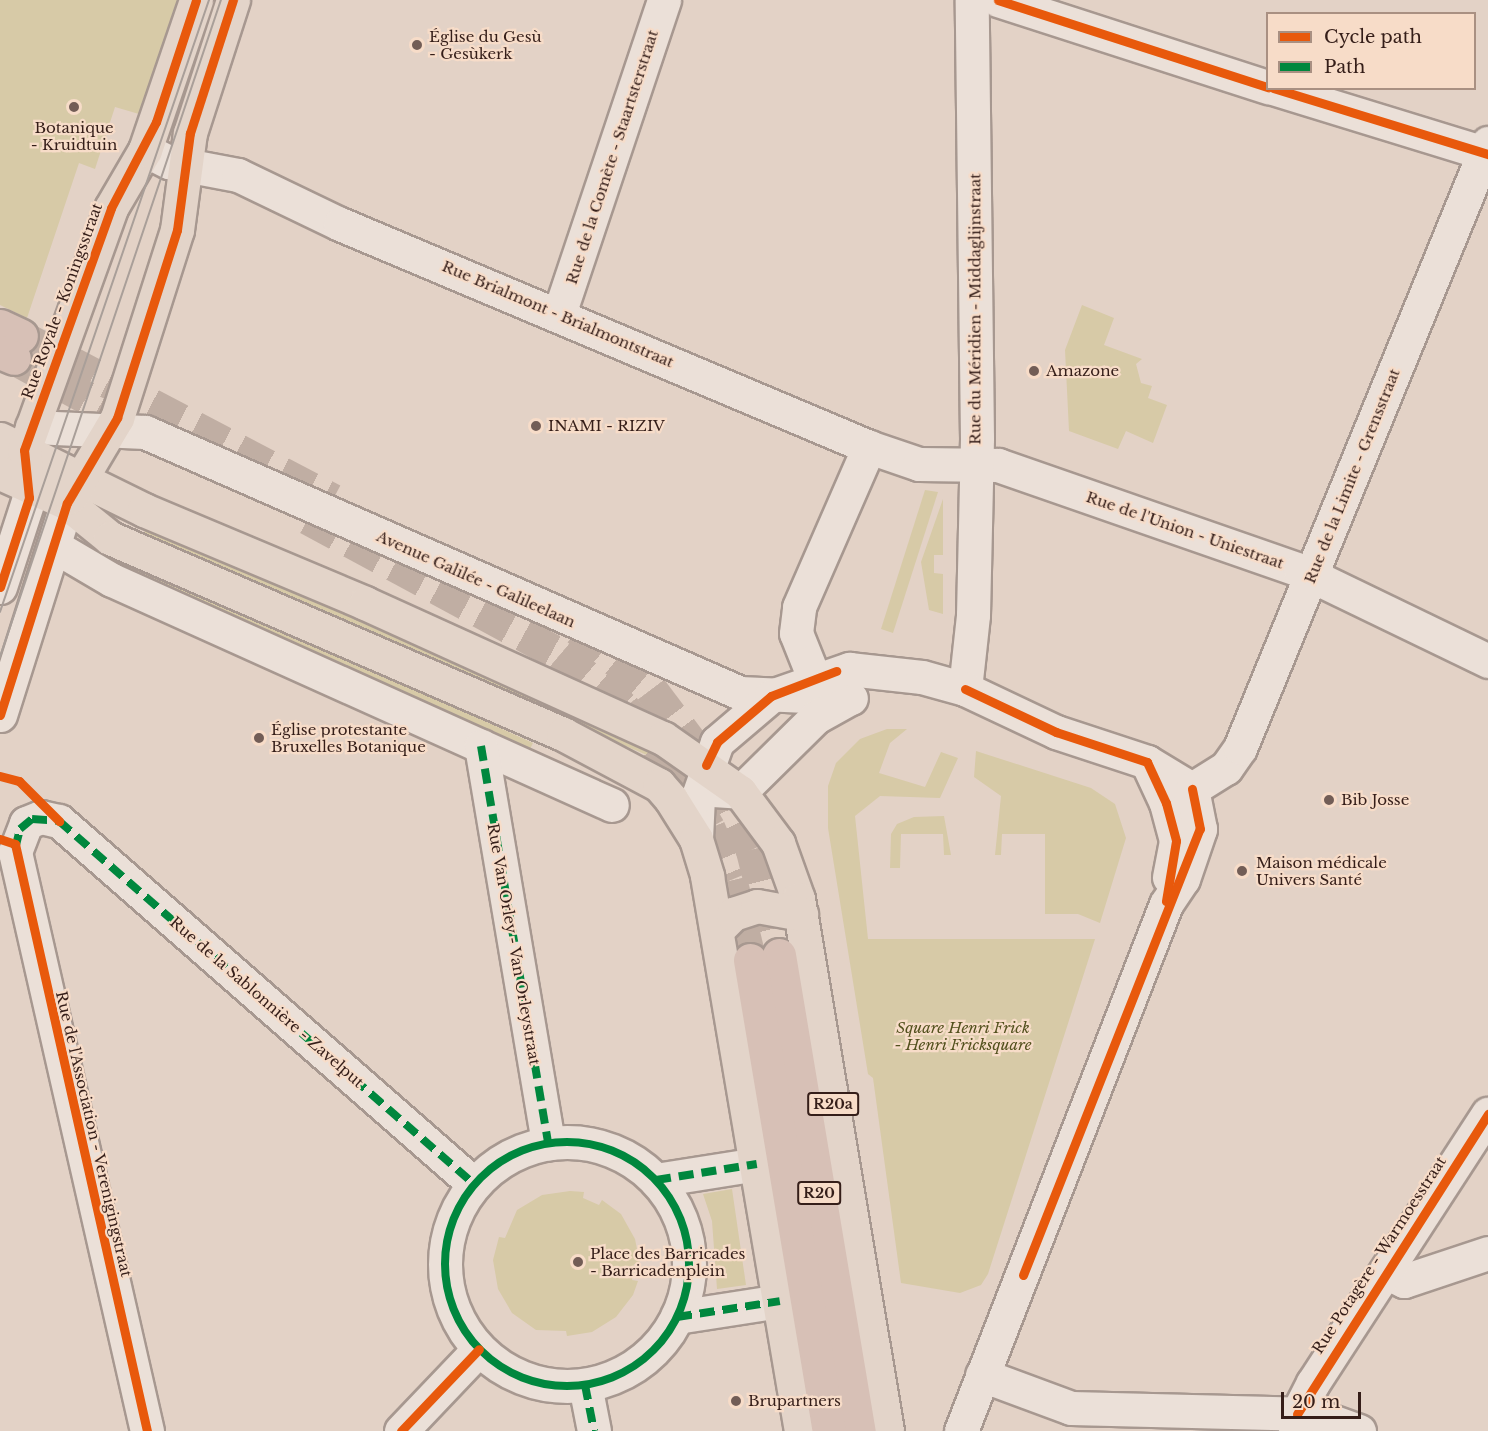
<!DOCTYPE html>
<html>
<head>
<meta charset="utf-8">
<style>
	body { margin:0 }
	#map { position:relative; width:1488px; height:1431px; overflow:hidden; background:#e3d2c6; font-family:"Libre Baskerville",serif }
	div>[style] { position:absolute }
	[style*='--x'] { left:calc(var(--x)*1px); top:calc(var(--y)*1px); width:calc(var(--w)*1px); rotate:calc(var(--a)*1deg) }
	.green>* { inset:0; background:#d7caa7 }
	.highway-tunnel>* { height:33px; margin-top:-16.5px; transform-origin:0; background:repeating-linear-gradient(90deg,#c0aea3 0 33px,transparent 0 49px) }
	.roads { filter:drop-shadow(2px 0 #a79890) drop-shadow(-2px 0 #a79890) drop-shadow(0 2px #a79890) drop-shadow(0 -2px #a79890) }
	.minor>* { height:33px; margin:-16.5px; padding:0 16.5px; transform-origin:16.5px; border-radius:16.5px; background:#ebe0d8 }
	.minor>.ring { margin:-16.5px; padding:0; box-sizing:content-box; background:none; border:33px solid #ebe0d8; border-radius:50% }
	.major>* { height:33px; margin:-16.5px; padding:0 16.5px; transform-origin:16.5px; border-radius:16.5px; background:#e3d4c9 }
	.highway>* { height:33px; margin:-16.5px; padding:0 16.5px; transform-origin:16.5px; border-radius:16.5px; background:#d7c0b6 }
	.tram>* { height:1.5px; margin:-0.75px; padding:0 0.75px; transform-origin:0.75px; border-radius:0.75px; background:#a99f99 }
	.quiet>* { height:8px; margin-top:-4px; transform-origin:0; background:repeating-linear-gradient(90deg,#00873e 0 15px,transparent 0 23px) }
	.quiet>.ring { margin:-4px; padding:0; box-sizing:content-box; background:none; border:8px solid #00873e; border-radius:50% }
	.cycleway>* { height:9px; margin:-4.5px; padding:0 4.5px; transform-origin:4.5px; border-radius:4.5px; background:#e8590c }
	.dots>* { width:16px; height:16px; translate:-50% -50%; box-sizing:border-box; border:3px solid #f7dcc8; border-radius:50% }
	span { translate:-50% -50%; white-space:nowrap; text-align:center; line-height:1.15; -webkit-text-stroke:4.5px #f7dcc8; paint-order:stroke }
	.shield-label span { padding:2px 4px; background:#f7dcc8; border:2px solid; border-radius:4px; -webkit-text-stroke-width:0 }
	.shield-label { font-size:14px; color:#351e19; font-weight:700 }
	.poi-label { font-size:15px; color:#351e19 }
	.left { translate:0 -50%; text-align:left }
	.street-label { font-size:15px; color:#351e19 }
	.park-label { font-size:15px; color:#53511e; font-style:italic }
	.legend { position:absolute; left:1266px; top:12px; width:210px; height:78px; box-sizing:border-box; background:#f7dcc8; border:2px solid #a99082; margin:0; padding:8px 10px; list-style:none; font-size:18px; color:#351e19 }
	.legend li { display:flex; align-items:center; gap:12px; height:30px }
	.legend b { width:30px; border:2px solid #a99082 }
	.scale { position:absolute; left:1281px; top:1392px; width:80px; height:27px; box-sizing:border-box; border:3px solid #351e19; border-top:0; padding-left:8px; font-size:18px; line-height:21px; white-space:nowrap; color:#351e19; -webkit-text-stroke:4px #f7dcc8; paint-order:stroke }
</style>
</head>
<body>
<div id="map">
	<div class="green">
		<i style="clip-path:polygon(0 0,177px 0,139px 114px,115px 107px,95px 169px,79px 163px,27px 318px,0 305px)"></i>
		<i style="clip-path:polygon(1082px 305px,1114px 318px,1104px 345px,1142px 359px,1136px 364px,1141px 383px,1152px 386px,1148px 398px,1167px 405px,1153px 443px,1126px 431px,1118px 449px,1069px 431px,1065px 350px)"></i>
		<i style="clip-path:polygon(925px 490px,938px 492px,893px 633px,881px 629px)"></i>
		<i style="clip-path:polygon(943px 499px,943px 555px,934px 555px,934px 573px,943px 574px,943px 614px,929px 610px,921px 562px)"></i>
		<i style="clip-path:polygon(146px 529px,658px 748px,682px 770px,141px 539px)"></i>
		<i style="clip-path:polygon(128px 560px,533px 743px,530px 749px,539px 757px,125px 568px)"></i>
		<i style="clip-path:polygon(887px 729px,907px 729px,890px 743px,879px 773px,925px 787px,941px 752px,958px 758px,940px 798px,880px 796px,855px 816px,868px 939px,1095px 939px,988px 1274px,981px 1285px,960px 1293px,901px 1283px,873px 1078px,868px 1074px,828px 828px,828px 786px,836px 763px,860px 739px)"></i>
		<i style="clip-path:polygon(976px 751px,1091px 788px,1115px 804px,1126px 838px,1100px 923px,1078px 914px,1045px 914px,1045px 834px,1002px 834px,1001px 855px,995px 855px,1001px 796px,974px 777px)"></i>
		<i style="clip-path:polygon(944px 816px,951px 855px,944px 855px,943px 834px,901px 834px,900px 868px,890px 868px,891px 834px,897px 824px,914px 817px)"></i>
		<i style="clip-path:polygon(732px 1189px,746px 1285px,717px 1289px,712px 1221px,703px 1194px)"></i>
		<i style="clip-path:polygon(570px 1191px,584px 1192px,583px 1198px,599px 1205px,602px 1200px,621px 1214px,635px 1239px,640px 1264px,634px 1264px,632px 1280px,638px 1281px,633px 1295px,616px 1317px,592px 1332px,567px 1336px,566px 1331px,536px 1330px,512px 1313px,498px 1289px,493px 1260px,499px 1237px,505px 1238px,517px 1210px,542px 1195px)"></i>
	</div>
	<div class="highway-tunnel">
		<i style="--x:21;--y:336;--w:352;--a:27.7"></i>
		<i style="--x:14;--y:358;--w:145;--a:28.5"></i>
		<i style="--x:308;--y:518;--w:286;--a:28.4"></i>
		<i style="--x:560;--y:654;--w:84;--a:40.2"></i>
		<i style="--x:624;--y:708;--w:74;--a:49.4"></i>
		<i style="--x:672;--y:764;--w:74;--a:60"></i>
		<i style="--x:709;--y:828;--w:56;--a:67.1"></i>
		<i style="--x:731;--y:880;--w:82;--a:76.6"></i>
		<i style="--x:578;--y:629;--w:94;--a:39.4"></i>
		<i style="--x:651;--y:689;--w:111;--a:53"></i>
		<i style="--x:718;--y:778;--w:79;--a:64.4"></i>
		<i style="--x:752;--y:849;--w:109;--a:75.7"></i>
	</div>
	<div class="roads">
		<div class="minor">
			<i style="--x:998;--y:0;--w:284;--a:17.9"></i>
			<i style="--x:1273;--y:88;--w:225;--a:17.1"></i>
			<i style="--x:145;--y:150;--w:27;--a:27"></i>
			<i style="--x:169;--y:162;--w:70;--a:10.7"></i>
			<i style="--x:238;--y:175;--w:113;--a:25.7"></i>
			<i style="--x:340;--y:224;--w:574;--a:22.86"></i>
			<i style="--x:869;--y:447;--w:53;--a:18.8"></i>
			<i style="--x:919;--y:464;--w:79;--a:0.7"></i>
			<i style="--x:998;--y:465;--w:320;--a:19.2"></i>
			<i style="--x:1300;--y:570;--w:209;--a:25.8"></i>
			<i style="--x:559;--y:314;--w:331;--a:-71.5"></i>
			<i style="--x:32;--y:427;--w:113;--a:2.5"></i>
			<i style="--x:145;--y:432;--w:650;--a:23.68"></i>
			<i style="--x:740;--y:693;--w:111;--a:2.6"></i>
			<i style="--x:54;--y:546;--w:67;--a:30.4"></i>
			<i style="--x:112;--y:580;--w:548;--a:24.23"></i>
			<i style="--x:0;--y:587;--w:94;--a:-72"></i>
			<i style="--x:29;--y:498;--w:12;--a:-99"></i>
			<i style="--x:814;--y:678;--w:48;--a:-111.8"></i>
			<i style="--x:796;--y:633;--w:26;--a:-83"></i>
			<i style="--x:799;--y:607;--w:175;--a:-66.4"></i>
			<i style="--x:965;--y:689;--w:74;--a:-83.8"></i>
			<i style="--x:973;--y:615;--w:177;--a:-88.7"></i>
			<i style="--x:977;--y:438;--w:438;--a:-90.7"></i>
			<i style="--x:0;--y:715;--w:222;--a:-72.5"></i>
			<i style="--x:481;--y:746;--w:403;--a:80.4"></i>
			<i style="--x:1147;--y:762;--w:45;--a:65.1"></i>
			<i style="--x:1166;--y:803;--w:39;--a:75"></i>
			<i style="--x:1176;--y:841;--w:37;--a:101"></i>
			<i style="--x:1192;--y:789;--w:40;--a:-32"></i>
			<i style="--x:1226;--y:768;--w:24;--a:-55"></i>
			<i style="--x:1240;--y:748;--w:654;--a:-67.71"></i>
			<i style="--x:713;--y:790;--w:27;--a:4"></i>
			<i style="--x:740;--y:792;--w:107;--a:-44.6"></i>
			<i style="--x:816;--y:717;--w:39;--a:-29"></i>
			<i style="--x:696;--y:839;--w:43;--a:-87.3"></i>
			<i style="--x:698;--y:796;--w:57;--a:-70.6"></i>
			<i style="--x:717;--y:742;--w:71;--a:-40.4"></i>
			<i style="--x:771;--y:696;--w:83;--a:-19.1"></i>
			<i style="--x:849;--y:669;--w:73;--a:6.3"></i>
			<i style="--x:922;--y:677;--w:45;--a:15.6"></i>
			<i style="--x:965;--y:689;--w:101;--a:25.3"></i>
			<i style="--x:1056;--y:732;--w:96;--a:18.2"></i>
			<i style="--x:1147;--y:762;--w:52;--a:31"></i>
			<i class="ring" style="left:445px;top:1142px;width:211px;height:211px"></i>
			<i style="--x:656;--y:1180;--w:102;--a:-9"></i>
			<i style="--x:1386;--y:1272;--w:20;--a:27"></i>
			<i style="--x:1404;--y:1281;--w:89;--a:-18.4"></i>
			<i style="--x:677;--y:1317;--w:104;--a:-8.8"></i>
			<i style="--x:982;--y:1375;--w:95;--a:20.3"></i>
			<i style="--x:1071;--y:1408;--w:241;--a:1.4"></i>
			<i style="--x:1312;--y:1414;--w:50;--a:19.9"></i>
			<i style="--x:585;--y:1385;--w:47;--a:78.9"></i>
			<i style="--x:147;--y:1431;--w:594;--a:-102.84"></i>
			<i style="--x:15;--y:852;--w:31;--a:-69"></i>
			<i style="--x:26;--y:823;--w:16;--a:-22"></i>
			<i style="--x:41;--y:817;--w:18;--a:13"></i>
			<i style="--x:59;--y:821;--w:551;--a:41.18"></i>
			<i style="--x:401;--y:1431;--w:113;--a:-46.4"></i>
			<i style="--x:961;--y:1431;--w:565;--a:-68.74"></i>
			<i style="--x:1166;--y:904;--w:30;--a:-56"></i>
			<i style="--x:1183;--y:879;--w:53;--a:-71.2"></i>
			<i style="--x:1200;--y:829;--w:41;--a:-101.3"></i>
			<i style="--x:1295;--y:1431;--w:17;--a:-83"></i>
			<i style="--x:1297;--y:1414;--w:35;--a:-63"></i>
			<i style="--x:1313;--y:1383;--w:321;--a:-57"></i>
		</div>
		<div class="major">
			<i style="--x:0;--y:439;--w:161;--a:26.2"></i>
			<i style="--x:144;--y:510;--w:240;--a:22.8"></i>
			<i style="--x:365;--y:603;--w:327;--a:24.4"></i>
			<i style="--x:663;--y:738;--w:94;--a:35"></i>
			<i style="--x:740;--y:792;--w:64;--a:53.3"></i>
			<i style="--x:778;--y:843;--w:59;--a:70.3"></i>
			<i style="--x:798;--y:899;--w:539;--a:80.5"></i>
			<i style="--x:26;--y:472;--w:22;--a:-95"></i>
			<i style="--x:24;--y:450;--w:257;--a:-70.2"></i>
			<i style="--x:111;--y:208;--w:67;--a:-59.6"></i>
			<i style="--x:145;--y:150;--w:158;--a:-71.2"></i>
			<i style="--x:0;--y:473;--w:73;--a:24.1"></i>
			<i style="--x:67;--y:503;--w:55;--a:39.1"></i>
			<i style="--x:110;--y:538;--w:494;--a:23.4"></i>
			<i style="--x:563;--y:734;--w:109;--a:28"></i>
			<i style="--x:659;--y:785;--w:18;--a:49"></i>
			<i style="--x:671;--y:799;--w:47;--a:58"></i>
			<i style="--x:696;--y:839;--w:39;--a:73"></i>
			<i style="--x:707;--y:876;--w:563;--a:80.39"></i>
			<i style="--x:70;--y:497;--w:92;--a:-59.3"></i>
			<i style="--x:117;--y:418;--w:197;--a:-72.3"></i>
			<i style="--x:177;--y:230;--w:98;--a:-82.4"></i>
			<i style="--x:190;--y:133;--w:140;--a:-72.1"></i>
			<i style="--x:717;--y:930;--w:23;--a:-45"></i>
			<i style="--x:733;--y:914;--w:25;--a:-18"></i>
			<i style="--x:757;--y:906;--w:45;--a:10.3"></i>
		</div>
		<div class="highway">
			<i style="--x:0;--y:326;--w:23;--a:25"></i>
			<i style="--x:0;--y:352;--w:15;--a:23"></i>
			<i style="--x:779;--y:955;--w:483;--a:80.5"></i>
			<i style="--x:750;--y:960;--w:478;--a:80.5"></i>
		</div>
	</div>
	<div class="tram">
		<i style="--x:0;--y:612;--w:647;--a:-71.14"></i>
		<i style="--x:0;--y:657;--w:693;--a:-71.41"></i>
	</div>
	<div class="quiet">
		<i style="--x:481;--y:746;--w:403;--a:80.4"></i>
		<i style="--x:15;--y:849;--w:21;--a:-76"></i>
		<i style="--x:20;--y:829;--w:16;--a:-40"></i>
		<i style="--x:32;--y:819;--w:27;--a:4"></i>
		<i style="--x:59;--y:821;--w:551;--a:41.18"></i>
		<i class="ring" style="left:445px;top:1142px;width:236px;height:236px"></i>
		<i style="--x:656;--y:1180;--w:102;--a:-9"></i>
		<i style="--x:677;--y:1317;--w:104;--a:-8.8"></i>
		<i style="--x:585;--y:1385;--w:47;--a:78.9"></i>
	</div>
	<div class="cycleway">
		<i style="--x:998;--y:0;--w:284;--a:17.9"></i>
		<i style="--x:1273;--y:88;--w:225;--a:17.1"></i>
		<i style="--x:0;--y:587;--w:94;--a:-72"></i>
		<i style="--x:29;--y:498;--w:48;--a:-95.9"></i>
		<i style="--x:24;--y:450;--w:257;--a:-70.2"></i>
		<i style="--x:111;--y:208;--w:97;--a:-62.4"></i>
		<i style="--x:156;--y:122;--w:128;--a:-71.8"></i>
		<i style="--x:965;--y:689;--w:101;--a:25.3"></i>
		<i style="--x:1056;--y:732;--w:96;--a:18.2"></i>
		<i style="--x:1147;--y:762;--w:45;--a:65.1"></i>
		<i style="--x:1166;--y:803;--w:39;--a:75"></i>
		<i style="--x:1176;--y:841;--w:61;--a:99.5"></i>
		<i style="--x:0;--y:715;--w:222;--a:-72.5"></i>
		<i style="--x:67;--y:503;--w:99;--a:-59.5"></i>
		<i style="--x:117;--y:418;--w:197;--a:-72.3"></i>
		<i style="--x:177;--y:230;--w:98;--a:-82.4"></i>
		<i style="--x:190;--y:133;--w:140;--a:-72.1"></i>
		<i style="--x:706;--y:765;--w:25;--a:-64"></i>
		<i style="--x:717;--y:742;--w:71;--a:-40.4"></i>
		<i style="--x:771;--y:696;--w:70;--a:-21"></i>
		<i style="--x:0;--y:776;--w:20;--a:15"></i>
		<i style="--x:19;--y:781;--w:57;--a:45"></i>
		<i style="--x:0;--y:839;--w:16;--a:18"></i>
		<i style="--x:15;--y:844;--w:602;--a:77.33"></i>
		<i style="--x:1023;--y:1275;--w:480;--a:-68.4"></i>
		<i style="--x:1200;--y:829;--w:41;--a:-101.3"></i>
		<i style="--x:1297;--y:1414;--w:356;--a:-57.5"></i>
		<i style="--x:401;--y:1431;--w:113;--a:-46.4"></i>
	</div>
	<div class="dots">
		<i style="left:417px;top:45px;background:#725d56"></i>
		<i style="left:74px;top:107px;background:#725d56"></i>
		<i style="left:1034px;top:371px;background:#725d56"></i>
		<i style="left:536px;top:426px;background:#725d56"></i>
		<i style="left:259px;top:738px;background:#725d56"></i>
		<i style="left:1329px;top:800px;background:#725d56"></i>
		<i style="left:1242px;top:871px;background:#725d56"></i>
		<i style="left:578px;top:1262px;background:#725d56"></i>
		<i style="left:736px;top:1401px;background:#725d56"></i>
	</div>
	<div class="shield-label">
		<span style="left:833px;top:1104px">R20a</span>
		<span style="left:819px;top:1193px">R20</span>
	</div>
	<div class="poi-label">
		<span class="left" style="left:429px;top:45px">Église du Gesù<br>- Gesùkerk</span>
		<span style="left:74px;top:136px">Botanique<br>- Kruidtuin</span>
		<span class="left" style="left:1046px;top:371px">Amazone</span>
		<span class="left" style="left:548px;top:426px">INAMI - RIZIV</span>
		<span class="left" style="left:271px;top:738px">Église protestante<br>Bruxelles Botanique</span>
		<span class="left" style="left:1341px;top:800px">Bib Josse</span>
		<span class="left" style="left:1256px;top:871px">Maison médicale<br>Univers Santé</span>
		<span class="left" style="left:590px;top:1262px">Place des Barricades<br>- Barricadenplein</span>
		<span class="left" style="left:748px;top:1401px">Brupartners</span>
	</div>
	<div class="street-label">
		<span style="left:612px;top:157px;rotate:-72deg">Rue de la Comète - Staartsterstraat</span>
		<span style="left:62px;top:301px;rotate:-70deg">Rue Royale - Koningsstraat</span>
		<span style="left:975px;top:309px;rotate:-90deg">Rue du Méridien - Middaglijnstraat</span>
		<span style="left:558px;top:314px;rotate:23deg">Rue Brialmont - Brialmontstraat</span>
		<span style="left:1352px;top:476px;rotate:-68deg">Rue de la Limite - Grensstraat</span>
		<span style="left:1185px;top:530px;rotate:19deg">Rue de l'Union - Uniestraat</span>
		<span style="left:476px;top:579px;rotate:24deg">Avenue Galilée - Galileelaan</span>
		<span style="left:514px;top:944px;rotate:80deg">Rue Van Orley - Van Orleystraat</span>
		<span style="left:267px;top:1002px;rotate:41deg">Rue de la Sablonnière - Zavelput</span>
		<span style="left:94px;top:1134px;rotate:77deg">Rue de l'Association - Verenigingstraat</span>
		<span style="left:1379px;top:1255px;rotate:-57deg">Rue Potagère - Warmoesstraat</span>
	</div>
	<div class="park-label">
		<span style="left:963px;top:1036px">Square Henri Frick<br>- Henri Fricksquare</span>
	</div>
	<ul class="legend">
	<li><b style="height:8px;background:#e8590c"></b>Cycle path</li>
	<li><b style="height:8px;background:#00873e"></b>Path</li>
	</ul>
	<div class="scale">20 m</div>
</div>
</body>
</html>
